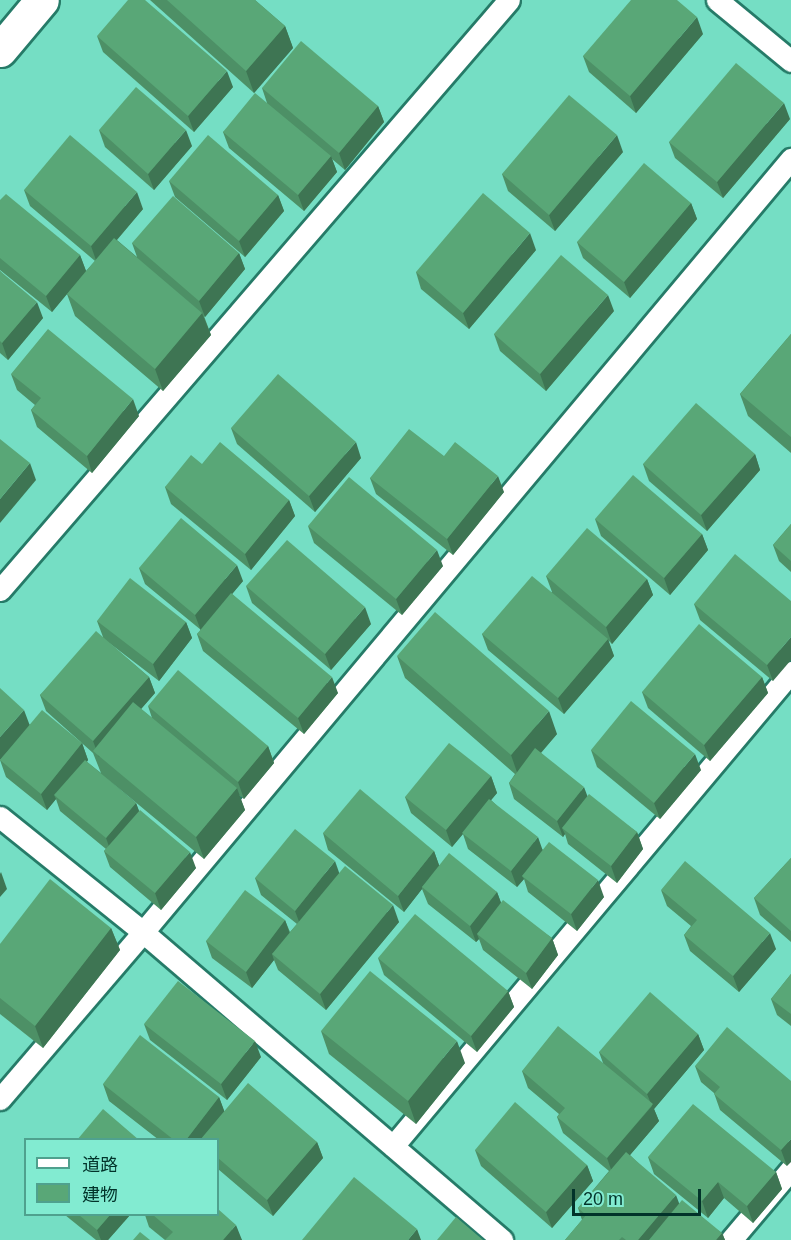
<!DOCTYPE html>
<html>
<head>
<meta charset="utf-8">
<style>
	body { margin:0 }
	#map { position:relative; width:791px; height:1240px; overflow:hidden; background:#75dec4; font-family:Helvetica,"Noto Sans JP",sans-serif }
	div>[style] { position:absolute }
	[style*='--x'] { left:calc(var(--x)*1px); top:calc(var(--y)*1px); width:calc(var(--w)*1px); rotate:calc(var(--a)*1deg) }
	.roads { filter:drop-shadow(2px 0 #267b68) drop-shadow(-2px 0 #267b68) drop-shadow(0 2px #267b68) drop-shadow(0 -2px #267b68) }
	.service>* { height:21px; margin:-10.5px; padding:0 10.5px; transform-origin:10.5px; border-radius:10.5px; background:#fff }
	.minor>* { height:33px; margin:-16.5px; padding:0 16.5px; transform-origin:16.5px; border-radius:16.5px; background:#fff }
	.wall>* { inset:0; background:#4d9066 }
	.shaded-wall>* { inset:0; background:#3e7553 }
	.building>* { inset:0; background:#59a777 }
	span { translate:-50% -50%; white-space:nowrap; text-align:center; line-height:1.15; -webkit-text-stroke:4.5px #82ebd1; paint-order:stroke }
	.legend { position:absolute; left:24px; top:1138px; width:195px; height:78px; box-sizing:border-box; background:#82ebd1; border:2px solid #4fa18e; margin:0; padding:8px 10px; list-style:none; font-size:18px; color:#02332a }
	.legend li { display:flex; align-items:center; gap:12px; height:30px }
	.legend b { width:30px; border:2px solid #4fa18e }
	.scale { position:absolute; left:572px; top:1189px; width:129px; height:27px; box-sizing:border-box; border:3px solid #02332a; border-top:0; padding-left:8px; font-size:18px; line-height:21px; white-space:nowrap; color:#02332a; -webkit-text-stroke:4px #82ebd1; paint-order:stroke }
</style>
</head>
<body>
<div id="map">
	<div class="roads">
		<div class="service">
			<i style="--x:717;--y:0;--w:96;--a:39.5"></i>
			<i style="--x:0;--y:590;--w:779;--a:-49.22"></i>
			<i style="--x:0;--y:817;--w:184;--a:38.8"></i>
			<i style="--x:143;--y:932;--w:473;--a:40.6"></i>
			<i style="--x:0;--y:1099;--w:220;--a:-49.4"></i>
			<i style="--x:143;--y:932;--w:1009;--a:-50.03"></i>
			<i style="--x:393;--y:1146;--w:619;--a:-49.98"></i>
			<i style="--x:731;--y:1240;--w:93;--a:-49.8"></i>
		</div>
		<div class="minor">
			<i style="--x:0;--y:50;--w:65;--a:-50"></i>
		</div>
	</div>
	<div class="wall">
		<i style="clip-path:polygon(150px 0,255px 0,285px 26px,293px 48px,254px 93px)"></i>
		<i style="clip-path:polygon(703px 34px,636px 113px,589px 72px,583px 56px)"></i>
		<i style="clip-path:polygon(97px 36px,233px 87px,194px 132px,103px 52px)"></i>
		<i style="clip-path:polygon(262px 88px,378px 106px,384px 122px,345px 170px,332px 159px,337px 172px,304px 211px,229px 148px,223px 132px,267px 103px)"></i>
		<i style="clip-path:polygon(790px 119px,723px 198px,675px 158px,669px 142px)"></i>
		<i style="clip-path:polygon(99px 130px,192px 146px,154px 190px,105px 147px)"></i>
		<i style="clip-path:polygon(623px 152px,555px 231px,508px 191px,502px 174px)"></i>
		<i style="clip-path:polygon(169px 181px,278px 195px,284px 211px,245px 257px,175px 197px)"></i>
		<i style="clip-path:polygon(24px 190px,143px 209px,117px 240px,137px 257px,132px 243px,239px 253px,245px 269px,205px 317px,204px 316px,211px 335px,163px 391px,75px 316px,67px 294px,52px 312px,0 270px,0 200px,80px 255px,86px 271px,95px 261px,30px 206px)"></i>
		<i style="clip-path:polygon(691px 203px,697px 219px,630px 298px,583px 258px,577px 242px)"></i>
		<i style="clip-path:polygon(536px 250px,469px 329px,421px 289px,416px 272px)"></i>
		<i style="clip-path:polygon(0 271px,43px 318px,8px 360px,0 353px)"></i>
		<i style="clip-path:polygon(614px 311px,546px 391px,500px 351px,494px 334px)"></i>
		<i style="clip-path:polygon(791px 334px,791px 453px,748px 416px,740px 394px)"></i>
		<i style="clip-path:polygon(11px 374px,139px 416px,92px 473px,37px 427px,31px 410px,35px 405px,17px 390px)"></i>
		<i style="clip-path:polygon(231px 428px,361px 458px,315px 512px,237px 444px)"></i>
		<i style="clip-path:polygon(755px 454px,760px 470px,707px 531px,649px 481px,643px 464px)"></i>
		<i style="clip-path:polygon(444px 456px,504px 492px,453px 555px,376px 494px,370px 478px)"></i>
		<i style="clip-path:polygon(202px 464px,289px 500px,295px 516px,251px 570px,171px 504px,165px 487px)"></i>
		<i style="clip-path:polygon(595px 519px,702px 534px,708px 550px,670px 595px,601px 536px)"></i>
		<i style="clip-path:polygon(791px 524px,791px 572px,779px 561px,773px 545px)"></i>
		<i style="clip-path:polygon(308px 526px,443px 566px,402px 615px,314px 543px)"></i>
		<i style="clip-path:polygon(139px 568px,243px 581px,232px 594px,338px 693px,304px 734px,203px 651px,197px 634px,201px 630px,145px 584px)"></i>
		<i style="clip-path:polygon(546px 576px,647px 579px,653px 595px,612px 644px,608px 640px,614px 656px,564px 714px,488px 650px,482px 634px,552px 592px)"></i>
		<i style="clip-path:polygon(246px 586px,371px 624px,331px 670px,252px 603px)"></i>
		<i style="clip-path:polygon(791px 601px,773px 681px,700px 620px,694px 604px)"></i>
		<i style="clip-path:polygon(97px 621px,186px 622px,192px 638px,159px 681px,108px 642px,149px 677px,155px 693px,141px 709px,152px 718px,148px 706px,268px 746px,274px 763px,244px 799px,239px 795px,245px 810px,204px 859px,104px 776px,136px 803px,139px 811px,196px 868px,161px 910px,110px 867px,104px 851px,106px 849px,60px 811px,56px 799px,47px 810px,6px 777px,0 760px,30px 724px,82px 743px,88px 760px,87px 762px,101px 773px,93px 753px,46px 711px,40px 695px,103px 637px)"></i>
		<i style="clip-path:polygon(397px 656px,557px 734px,541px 753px,587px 797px,637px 832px,643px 849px,617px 883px,568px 844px,565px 834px,563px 837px,514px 799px,509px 783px,515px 774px,405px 678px)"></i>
		<i style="clip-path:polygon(762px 677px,768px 693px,710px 761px,648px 708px,642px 692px)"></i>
		<i style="clip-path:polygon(591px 750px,701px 770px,660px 819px,597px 767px)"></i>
		<i style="clip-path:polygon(491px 776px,497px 793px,491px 800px,543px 850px,604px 897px,577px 931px,528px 892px,524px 879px,517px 887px,468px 849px,463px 834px,452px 847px,411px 813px,405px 797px)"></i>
		<i style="clip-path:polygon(323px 833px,434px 851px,439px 865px,497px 892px,501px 903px,552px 938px,558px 955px,532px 989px,483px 950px,479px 939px,476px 942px,428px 904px,422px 889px,404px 912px,328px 850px)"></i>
		<i style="clip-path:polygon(791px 858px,791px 942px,760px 915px,754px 898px)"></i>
		<i style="clip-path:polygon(339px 873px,399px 922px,326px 1010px,278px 970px,274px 960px,252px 988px,212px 958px,206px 941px,285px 920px,290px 932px,297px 924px,261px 895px,255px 878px)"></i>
		<i style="clip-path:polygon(661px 890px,776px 949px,739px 992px,690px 951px,684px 935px,691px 926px,667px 906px)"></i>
		<i style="clip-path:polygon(111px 928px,120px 950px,43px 1048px,0 1014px,0 944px)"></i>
		<i style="clip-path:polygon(378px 958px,508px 991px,514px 1007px,477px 1052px,384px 975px)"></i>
		<i style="clip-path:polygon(791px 974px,791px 1026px,777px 1015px,771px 999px)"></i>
		<i style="clip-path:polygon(144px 1024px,261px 1057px,227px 1100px,150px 1040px)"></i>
		<i style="clip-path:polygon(321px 1031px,465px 1063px,416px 1124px,329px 1054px)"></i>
		<i style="clip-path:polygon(698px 1034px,704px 1050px,654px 1109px,659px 1121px,630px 1155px,679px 1204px,722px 1233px,725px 1240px,565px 1240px,582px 1220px,578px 1208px,609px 1171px,563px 1133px,557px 1117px,559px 1114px,528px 1088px,522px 1071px,603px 1063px,599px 1052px)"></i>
		<i style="clip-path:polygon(695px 1066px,791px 1081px,787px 1166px,720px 1110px,714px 1093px,701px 1082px)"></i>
		<i style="clip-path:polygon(103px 1084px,219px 1097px,224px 1111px,317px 1142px,323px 1158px,273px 1216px,218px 1169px,218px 1140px,159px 1140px,109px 1101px)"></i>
		<i style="clip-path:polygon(475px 1150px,587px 1165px,593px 1181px,552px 1228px,481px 1166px)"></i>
		<i style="clip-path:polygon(648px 1157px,776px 1172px,782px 1189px,753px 1223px,724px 1198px,708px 1218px,654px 1174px)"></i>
		<i style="clip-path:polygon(65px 1215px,130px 1215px,108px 1240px,96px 1240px)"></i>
		<i style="clip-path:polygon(145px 1215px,218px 1215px,242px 1240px,165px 1240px,149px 1227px)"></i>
	</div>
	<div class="shaded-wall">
		<i style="clip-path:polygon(697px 17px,703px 34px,636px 113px,630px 96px)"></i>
		<i style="clip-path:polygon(285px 26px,293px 48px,254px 93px,246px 71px)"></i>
		<i style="clip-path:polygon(227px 71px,233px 87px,194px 132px,188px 116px)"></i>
		<i style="clip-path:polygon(784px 103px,790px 119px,723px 198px,717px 182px)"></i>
		<i style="clip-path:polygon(378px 106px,384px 122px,345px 170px,339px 153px)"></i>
		<i style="clip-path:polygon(186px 130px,192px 146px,154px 190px,148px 174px)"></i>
		<i style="clip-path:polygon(617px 135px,623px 152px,555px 231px,549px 215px)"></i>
		<i style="clip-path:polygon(331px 156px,337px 172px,304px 211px,298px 195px)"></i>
		<i style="clip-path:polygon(137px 192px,143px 209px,97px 263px,91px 246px)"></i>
		<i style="clip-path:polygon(278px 195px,284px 211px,245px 257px,239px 241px)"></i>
		<i style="clip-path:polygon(691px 203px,697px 219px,630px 298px,624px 282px)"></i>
		<i style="clip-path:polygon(530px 233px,536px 250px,469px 329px,463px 313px)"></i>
		<i style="clip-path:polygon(239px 253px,245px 269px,205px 317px,199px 301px)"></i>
		<i style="clip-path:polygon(80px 255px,86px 271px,52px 312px,46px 296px)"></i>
		<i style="clip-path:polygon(608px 295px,614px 311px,546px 391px,540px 374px)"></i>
		<i style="clip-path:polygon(37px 302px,43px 318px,8px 360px,2px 343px)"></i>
		<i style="clip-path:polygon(202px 313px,211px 335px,163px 391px,155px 369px)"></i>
		<i style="clip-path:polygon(133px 399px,139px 416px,92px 473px,87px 456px)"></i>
		<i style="clip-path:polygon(356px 442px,361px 458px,315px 512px,309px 496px)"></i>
		<i style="clip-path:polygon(755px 454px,760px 470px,707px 531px,701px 515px)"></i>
		<i style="clip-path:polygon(30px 463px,36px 480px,0 523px,0 499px)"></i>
		<i style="clip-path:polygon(498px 476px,504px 492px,453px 555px,447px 539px)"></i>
		<i style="clip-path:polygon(289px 500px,295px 516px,251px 570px,245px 554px)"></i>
		<i style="clip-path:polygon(702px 534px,708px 550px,670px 595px,664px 578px)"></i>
		<i style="clip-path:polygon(437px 550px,443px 566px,402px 615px,396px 599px)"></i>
		<i style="clip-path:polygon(237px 565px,243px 581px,201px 631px,195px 615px)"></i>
		<i style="clip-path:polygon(647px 579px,653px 595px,612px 644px,606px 627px)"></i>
		<i style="clip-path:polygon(365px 607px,371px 624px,331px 670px,325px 654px)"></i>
		<i style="clip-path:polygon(186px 622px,192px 638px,159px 681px,153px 664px)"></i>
		<i style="clip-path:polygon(791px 637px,791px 660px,773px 681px,767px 665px)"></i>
		<i style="clip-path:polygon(608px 639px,614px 656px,564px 714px,558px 698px)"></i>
		<i style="clip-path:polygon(149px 677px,155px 693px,99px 757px,93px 741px)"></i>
		<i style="clip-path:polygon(332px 677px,338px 693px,304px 734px,298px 718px)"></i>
		<i style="clip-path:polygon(762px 677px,768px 693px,710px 761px,704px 745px)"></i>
		<i style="clip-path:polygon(24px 710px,30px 726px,0 760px,0 737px)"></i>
		<i style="clip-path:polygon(549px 711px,557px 734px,519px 778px,511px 755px)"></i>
		<i style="clip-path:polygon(82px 743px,88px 760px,57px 797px,54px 795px,56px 799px,47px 810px,41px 794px)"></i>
		<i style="clip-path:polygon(268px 746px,274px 763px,244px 799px,238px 782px)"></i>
		<i style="clip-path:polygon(695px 754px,701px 770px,660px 819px,654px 803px)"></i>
		<i style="clip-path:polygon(491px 776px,497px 793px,452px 847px,446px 830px)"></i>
		<i style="clip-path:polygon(584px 787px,590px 803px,562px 828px,565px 834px,563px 837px,557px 821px)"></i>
		<i style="clip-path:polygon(237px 788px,245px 810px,204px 859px,196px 837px)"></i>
		<i style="clip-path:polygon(136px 803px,142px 819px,112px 855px,106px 838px)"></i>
		<i style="clip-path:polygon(637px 832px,643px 849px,617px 883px,611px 866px)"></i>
		<i style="clip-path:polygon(538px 837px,544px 854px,522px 876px,524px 879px,517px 887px,511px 871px)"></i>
		<i style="clip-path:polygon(434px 851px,440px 868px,422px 887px,422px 889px,404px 912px,398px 896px)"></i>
		<i style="clip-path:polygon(190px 852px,196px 868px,161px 910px,155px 893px)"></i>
		<i style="clip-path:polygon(335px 861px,341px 878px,301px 927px,295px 911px)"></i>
		<i style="clip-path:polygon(1px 872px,7px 889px,0 897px,0 874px)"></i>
		<i style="clip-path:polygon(598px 880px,604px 897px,577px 931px,571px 914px)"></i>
		<i style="clip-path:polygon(497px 892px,503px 908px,477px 934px,479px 939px,476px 942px,470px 926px)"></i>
		<i style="clip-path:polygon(393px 905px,399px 922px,326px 1010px,320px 994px)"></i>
		<i style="clip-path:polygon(285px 920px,291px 937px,272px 954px,274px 960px,252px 988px,246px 972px)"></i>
		<i style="clip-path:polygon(111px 928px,120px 950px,43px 1048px,35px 1026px)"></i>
		<i style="clip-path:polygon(770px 933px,776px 949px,739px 992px,733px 976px)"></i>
		<i style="clip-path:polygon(552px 938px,558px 955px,532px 989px,526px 973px)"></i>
		<i style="clip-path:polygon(508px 991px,514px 1007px,477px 1052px,471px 1036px)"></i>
		<i style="clip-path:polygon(698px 1034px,704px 1050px,654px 1109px,659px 1121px,613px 1175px,607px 1158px,652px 1106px,647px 1094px)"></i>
		<i style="clip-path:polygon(255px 1041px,261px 1057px,227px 1100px,221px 1084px)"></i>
		<i style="clip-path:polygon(457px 1041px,465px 1063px,416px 1124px,408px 1101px)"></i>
		<i style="clip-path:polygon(219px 1097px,225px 1113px,204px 1140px,186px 1140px)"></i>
		<i style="clip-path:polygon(791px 1139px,791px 1162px,787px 1166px,781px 1150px)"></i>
		<i style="clip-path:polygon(317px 1142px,323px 1158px,273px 1216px,267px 1200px)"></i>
		<i style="clip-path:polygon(587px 1165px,593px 1181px,552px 1228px,546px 1212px)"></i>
		<i style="clip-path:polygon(776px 1172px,782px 1189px,753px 1223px,747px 1206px)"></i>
		<i style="clip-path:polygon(718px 1182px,724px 1198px,708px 1218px,702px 1201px)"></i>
		<i style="clip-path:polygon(676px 1195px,682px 1211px,658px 1240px,638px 1240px)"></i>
		<i style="clip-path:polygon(110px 1215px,130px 1215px,108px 1240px,101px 1240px,97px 1230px)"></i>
		<i style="clip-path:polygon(236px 1225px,242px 1240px,223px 1240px)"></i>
		<i style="clip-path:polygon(417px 1229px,421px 1240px,408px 1240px)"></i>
		<i style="clip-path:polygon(722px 1233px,725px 1240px,716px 1240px)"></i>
	</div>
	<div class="building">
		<i style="clip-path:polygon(128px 0,145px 0,227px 71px,188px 116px,97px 36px)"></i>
		<i style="clip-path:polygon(167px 0,255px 0,285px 26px,246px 71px)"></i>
		<i style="clip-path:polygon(631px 0,677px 0,697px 17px,630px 96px,583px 56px)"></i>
		<i style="clip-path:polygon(301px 41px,378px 106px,339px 153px,262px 88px)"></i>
		<i style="clip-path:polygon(736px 63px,784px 103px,717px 182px,669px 142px)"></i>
		<i style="clip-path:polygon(136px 87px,186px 130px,148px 174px,99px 130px)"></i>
		<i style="clip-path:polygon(255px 93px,331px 156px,298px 195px,223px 132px)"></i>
		<i style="clip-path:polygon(569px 95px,617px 135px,549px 215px,502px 174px)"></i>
		<i style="clip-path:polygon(70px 135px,137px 192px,91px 246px,24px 190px)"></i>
		<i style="clip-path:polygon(208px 135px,278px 195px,239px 241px,169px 181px)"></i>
		<i style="clip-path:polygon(644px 163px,691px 203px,624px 282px,577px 242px)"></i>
		<i style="clip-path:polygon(483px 193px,530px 233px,463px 313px,416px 272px)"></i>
		<i style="clip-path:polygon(6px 194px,80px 255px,46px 296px,0 258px,0 200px)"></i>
		<i style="clip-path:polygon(173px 196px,239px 253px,199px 301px,132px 243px)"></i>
		<i style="clip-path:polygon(114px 238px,202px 313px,155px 369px,67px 294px)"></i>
		<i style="clip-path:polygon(561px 255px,608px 295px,540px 374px,494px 334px)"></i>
		<i style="clip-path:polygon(0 271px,37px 302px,2px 343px,0 341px)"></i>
		<i style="clip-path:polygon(48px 329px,133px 399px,87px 456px,31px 410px,41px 398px,11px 374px)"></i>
		<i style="clip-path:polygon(791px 334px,791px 437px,740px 394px)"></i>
		<i style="clip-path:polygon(278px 374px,356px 442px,309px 496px,231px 428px)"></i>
		<i style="clip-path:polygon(696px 403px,755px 454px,701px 515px,643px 464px)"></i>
		<i style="clip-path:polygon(409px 429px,444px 456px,455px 442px,498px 476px,447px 539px,370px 478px)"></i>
		<i style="clip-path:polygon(0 439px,30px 463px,0 499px)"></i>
		<i style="clip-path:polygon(220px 442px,289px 500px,245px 554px,165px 487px,191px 455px,202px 464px)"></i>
		<i style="clip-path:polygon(633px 475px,702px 534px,664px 578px,595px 519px)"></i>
		<i style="clip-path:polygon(349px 477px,437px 550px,396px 599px,308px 526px)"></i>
		<i style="clip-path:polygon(181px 518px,237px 565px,195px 615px,139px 568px)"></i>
		<i style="clip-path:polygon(791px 524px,791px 561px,773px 545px)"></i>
		<i style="clip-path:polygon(587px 528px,647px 579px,606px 627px,546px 576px)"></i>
		<i style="clip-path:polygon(287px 540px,365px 607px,325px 654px,246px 586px)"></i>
		<i style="clip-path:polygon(735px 554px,791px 601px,791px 637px,767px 665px,694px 604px)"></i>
		<i style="clip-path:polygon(532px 576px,608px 639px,558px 698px,482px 634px)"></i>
		<i style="clip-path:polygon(130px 578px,186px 622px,153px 664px,97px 621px)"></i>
		<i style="clip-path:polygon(231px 593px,332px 677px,298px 718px,197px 634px)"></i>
		<i style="clip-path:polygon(435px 612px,549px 711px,511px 755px,397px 656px)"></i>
		<i style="clip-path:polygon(699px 624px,762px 677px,704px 745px,642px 692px)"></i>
		<i style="clip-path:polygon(96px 631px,149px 677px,93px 741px,40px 695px)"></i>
		<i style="clip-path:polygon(178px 670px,268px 746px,238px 782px,148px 706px)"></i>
		<i style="clip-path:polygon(0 688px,24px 710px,0 737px)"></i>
		<i style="clip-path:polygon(631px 701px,695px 754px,654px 803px,591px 750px)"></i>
		<i style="clip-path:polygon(133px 702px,237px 788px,196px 837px,93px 751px)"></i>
		<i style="clip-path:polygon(42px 710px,82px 743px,41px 794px,0 760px)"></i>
		<i style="clip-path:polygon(449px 743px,491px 776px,446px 830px,405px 797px)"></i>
		<i style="clip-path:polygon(535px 748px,584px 787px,557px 821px,509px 783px)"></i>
		<i style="clip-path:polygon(85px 760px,136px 803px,106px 838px,54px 795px)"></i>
		<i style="clip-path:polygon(360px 789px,434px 851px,398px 896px,323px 833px)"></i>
		<i style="clip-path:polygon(589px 794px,637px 832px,611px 866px,562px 828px)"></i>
		<i style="clip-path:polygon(489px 799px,538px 837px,511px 871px,462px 833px)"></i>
		<i style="clip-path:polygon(140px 810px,190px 852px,155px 893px,104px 851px)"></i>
		<i style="clip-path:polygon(295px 829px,335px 861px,295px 911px,255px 878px)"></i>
		<i style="clip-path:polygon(549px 842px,598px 880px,571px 914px,522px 876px)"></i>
		<i style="clip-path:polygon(449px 853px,497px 892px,470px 926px,422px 887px)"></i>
		<i style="clip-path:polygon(791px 858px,791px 931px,754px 898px)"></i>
		<i style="clip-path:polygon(685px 861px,770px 933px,733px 976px,684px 935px,697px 920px,661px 890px)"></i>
		<i style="clip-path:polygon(345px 866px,393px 905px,320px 994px,272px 954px)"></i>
		<i style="clip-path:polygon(50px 879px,111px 928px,35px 1026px,0 998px,0 944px)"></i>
		<i style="clip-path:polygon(245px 890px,285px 920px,246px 972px,206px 941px)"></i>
		<i style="clip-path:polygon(503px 900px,552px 938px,526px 973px,477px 934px)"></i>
		<i style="clip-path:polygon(415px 914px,508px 991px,471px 1036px,378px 958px)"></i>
		<i style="clip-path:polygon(370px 971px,457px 1041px,408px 1101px,321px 1031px)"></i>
		<i style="clip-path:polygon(791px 974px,791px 1014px,771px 999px)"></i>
		<i style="clip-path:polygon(178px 981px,255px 1041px,221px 1084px,144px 1024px)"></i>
		<i style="clip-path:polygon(650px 992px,698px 1034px,647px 1094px,599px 1052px)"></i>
		<i style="clip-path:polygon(558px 1026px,653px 1104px,607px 1158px,557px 1117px,565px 1108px,522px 1071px)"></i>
		<i style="clip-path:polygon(727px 1027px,791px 1081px,791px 1139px,781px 1150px,714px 1094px,720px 1087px,695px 1066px)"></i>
		<i style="clip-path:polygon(140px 1035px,219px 1097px,186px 1140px,174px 1140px,103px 1084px)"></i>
		<i style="clip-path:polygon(248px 1083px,317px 1142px,267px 1200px,218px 1158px,218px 1140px,200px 1140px)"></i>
		<i style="clip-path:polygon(515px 1102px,587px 1165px,546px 1212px,475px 1150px)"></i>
		<i style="clip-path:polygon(693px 1104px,776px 1172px,747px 1206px,718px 1182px,702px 1201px,648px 1157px)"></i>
		<i style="clip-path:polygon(103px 1109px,139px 1140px,77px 1140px)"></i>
		<i style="clip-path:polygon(626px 1152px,676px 1195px,638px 1240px,626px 1240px,622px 1237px,619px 1240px,565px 1240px,586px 1215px,578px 1208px)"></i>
		<i style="clip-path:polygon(354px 1177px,417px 1229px,408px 1240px,302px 1240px)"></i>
		<i style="clip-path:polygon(682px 1200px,722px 1233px,716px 1240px,649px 1240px)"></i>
		<i style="clip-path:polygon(218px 1209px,236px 1225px,223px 1240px,165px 1240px,173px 1232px,153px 1215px,218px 1215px)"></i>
		<i style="clip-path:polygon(79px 1215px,110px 1215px,97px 1230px)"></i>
		<i style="clip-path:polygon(456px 1217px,483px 1240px,437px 1240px)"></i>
		<i style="clip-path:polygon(140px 1232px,150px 1240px,133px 1240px)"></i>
	</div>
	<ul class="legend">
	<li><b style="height:8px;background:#fff"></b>道路</li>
	<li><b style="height:16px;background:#59a777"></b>建物</li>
	</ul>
	<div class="scale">20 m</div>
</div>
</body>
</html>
